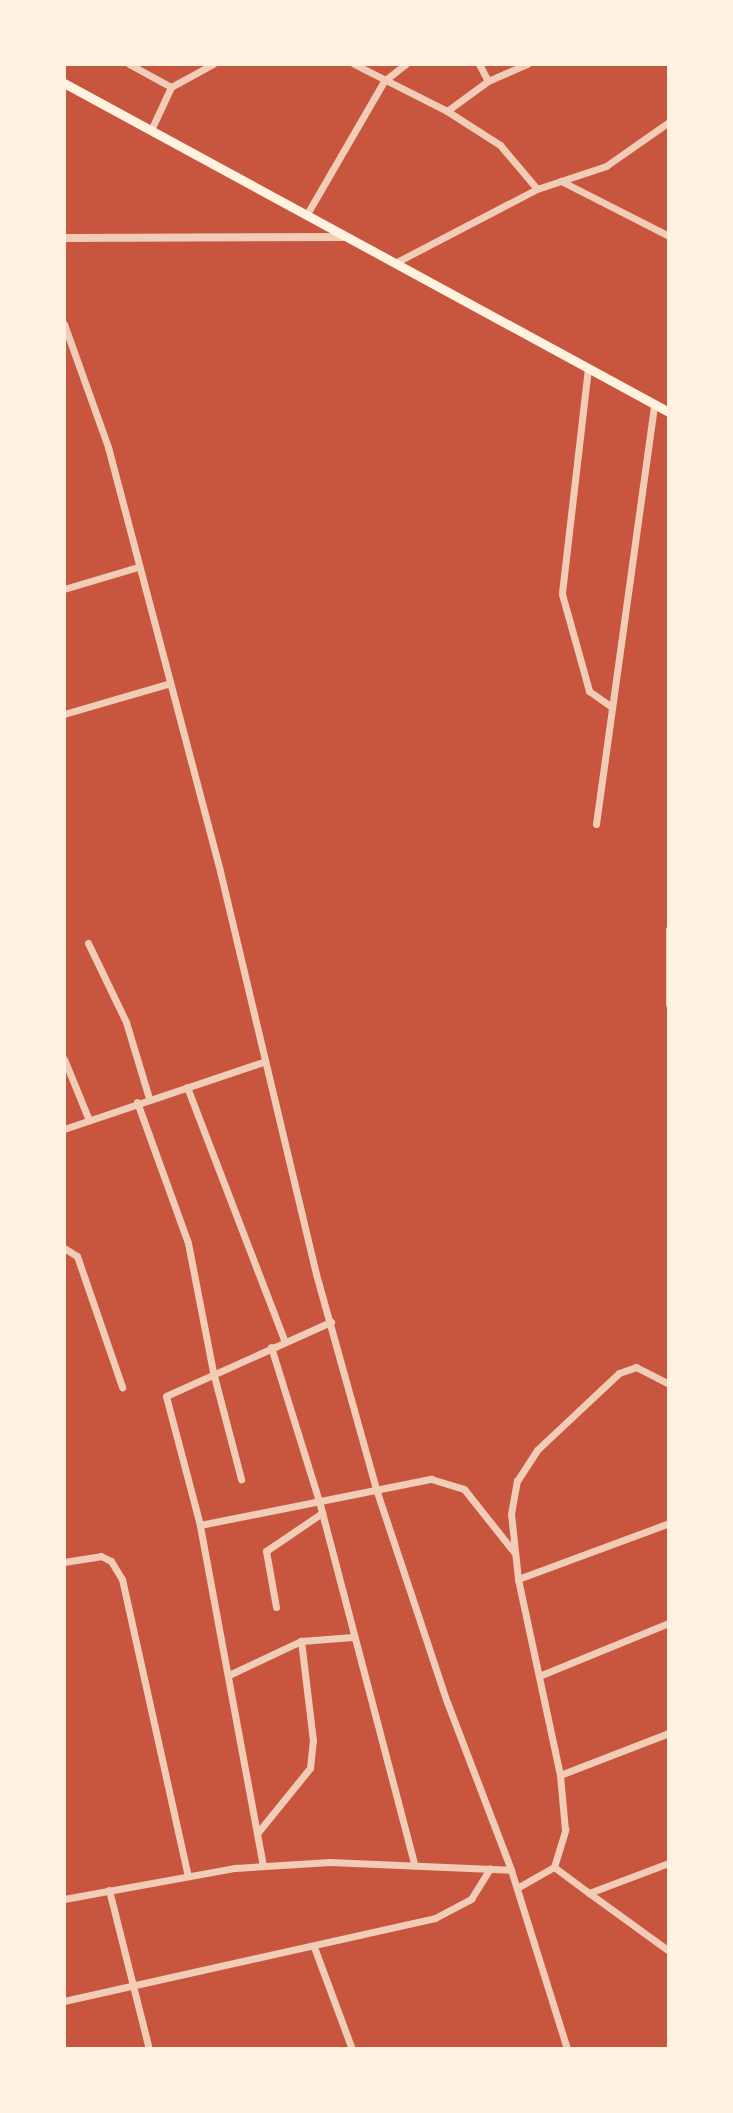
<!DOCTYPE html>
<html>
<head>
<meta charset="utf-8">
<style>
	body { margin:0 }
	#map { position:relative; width:733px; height:2113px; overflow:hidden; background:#c8553d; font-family:Jost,sans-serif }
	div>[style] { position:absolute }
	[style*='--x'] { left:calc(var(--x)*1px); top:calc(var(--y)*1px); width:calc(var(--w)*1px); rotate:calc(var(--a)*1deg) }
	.minor>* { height:7px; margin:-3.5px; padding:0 3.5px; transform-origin:3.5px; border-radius:3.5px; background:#f1ccb7 }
	.tertiary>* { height:8px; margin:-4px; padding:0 4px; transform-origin:4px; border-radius:4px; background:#f1ccb7 }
	.secondary>* { height:9px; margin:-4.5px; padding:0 4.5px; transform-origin:4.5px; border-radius:4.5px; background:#fff3e0 }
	span { translate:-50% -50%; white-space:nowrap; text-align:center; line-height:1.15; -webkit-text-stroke:8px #fff3e0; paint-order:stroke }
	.frame { position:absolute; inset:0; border:66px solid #fff3e0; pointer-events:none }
</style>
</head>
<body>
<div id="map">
	<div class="minor">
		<i style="--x:129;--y:64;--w:48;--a:28.7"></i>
		<i style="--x:171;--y:87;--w:47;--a:114.9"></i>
		<i style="--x:354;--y:64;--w:104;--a:26.8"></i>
		<i style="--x:447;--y:111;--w:63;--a:32.7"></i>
		<i style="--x:500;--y:145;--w:57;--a:49.9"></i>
		<i style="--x:537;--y:189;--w:160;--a:152.5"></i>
		<i style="--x:479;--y:64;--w:19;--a:62"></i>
		<i style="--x:171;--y:87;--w:48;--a:-28.7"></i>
		<i style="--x:447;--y:111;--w:51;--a:-36.2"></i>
		<i style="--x:488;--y:81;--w:43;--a:-23.6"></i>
		<i style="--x:561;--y:181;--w:121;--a:27"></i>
		<i style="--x:537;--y:189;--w:73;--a:-18.4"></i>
		<i style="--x:606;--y:166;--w:77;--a:-34.9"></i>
		<i style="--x:307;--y:214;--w:154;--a:-59.9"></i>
		<i style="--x:384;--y:81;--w:28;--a:-38"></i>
		<i style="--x:64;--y:324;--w:131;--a:70.3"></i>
		<i style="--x:108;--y:447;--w:439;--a:75.2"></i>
		<i style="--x:220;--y:871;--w:414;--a:76.6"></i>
		<i style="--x:316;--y:1274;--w:223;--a:74.4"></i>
		<i style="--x:376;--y:1489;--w:225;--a:71.6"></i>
		<i style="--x:447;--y:1702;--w:180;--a:69.1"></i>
		<i style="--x:511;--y:1870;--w:188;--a:72.6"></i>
		<i style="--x:588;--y:368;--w:227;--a:96.6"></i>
		<i style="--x:562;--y:594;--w:101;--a:74.4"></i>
		<i style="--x:589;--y:691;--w:28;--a:35"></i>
		<i style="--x:64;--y:589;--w:77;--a:-16.6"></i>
		<i style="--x:64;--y:714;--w:107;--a:-16.2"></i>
		<i style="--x:596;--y:824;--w:424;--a:-82.1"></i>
		<i style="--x:669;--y:929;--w:75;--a:90"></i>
		<i style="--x:88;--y:943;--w:88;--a:64.3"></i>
		<i style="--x:126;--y:1022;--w:79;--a:73.2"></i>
		<i style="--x:64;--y:1059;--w:66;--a:67.7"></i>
		<i style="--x:187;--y:1087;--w:273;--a:69"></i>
		<i style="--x:137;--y:1102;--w:150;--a:70.1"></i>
		<i style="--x:188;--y:1243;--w:131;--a:79"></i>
		<i style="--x:213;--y:1372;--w:111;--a:75.3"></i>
		<i style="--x:64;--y:1129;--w:210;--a:-18.6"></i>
		<i style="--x:64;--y:1248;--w:15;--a:32"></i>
		<i style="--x:77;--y:1256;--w:139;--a:71"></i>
		<i style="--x:271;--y:1347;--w:161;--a:72.7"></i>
		<i style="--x:319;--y:1501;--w:377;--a:75.3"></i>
		<i style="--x:200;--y:1525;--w:236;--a:-11.3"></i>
		<i style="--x:431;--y:1479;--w:34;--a:17"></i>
		<i style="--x:464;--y:1489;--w:80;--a:51.6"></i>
		<i style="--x:64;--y:1562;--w:37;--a:-9"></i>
		<i style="--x:101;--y:1556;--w:11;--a:27"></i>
		<i style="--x:111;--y:1561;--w:21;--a:59"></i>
		<i style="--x:122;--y:1579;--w:304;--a:77.5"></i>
		<i style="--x:518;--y:1579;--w:161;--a:-20.3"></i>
		<i style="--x:276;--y:1607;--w:57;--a:-100.1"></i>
		<i style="--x:266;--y:1551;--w:68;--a:-34.2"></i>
		<i style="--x:229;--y:1675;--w:80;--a:-25.3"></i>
		<i style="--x:301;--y:1641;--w:52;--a:-4.4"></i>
		<i style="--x:539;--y:1676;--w:140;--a:-22.2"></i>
		<i style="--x:560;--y:1775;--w:117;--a:-21.1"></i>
		<i style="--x:259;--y:1831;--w:81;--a:-51"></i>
		<i style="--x:310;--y:1768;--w:27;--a:-84"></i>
		<i style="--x:313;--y:1741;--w:101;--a:-96.8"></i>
		<i style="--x:263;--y:1866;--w:347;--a:-100.5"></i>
		<i style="--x:200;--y:1525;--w:133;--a:-104.8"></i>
		<i style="--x:166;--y:1396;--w:181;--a:-24.2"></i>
		<i style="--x:554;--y:1867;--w:44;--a:36.6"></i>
		<i style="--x:589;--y:1893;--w:85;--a:-20.6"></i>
		<i style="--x:517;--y:1888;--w:43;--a:-29.6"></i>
		<i style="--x:554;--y:1867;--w:39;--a:-73"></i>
		<i style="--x:565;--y:1830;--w:55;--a:-95.2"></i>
		<i style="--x:560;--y:1775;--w:200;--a:-102.1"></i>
		<i style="--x:518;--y:1579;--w:65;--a:-96.1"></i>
		<i style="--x:511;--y:1514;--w:34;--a:-80"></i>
		<i style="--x:517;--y:1481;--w:37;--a:-57"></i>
		<i style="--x:537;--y:1450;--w:112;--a:-43.2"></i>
		<i style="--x:619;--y:1373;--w:18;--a:-19"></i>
		<i style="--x:636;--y:1367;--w:37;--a:27"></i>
		<i style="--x:109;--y:1890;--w:164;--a:75.9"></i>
		<i style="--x:589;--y:1893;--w:99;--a:35.9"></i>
		<i style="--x:64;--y:1899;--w:174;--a:-10.3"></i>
		<i style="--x:235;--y:1868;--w:95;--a:-3.6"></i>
		<i style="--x:330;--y:1862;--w:181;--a:2.5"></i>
		<i style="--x:314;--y:1947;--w:109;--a:69.6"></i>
		<i style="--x:64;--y:2001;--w:380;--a:-12.6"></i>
		<i style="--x:435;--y:1918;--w:41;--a:-27.8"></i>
		<i style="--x:471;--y:1899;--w:36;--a:-58"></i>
	</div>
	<div class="tertiary">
		<i style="--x:64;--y:238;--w:283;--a:-0.2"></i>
	</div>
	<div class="secondary">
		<i style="--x:64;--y:83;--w:689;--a:28.54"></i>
	</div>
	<div class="frame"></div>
</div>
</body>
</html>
